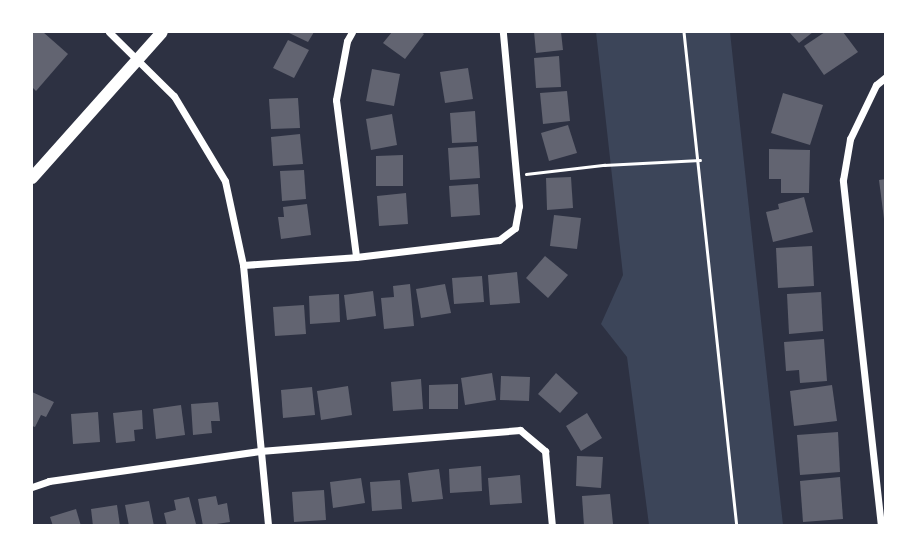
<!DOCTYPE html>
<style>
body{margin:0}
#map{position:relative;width:917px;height:557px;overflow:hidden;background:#2d3142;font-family:"Roboto Condensed",sans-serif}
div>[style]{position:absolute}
.green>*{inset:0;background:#3c4559}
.building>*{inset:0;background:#626471}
.path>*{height:2.5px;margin:-1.25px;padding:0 1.25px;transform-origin:1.25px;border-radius:1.25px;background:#fff}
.minor>*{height:7px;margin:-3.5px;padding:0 3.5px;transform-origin:3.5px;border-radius:3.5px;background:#fff}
.secondary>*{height:12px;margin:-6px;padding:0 6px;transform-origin:6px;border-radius:6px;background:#fff}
span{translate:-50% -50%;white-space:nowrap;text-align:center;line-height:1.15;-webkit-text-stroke:7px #fff;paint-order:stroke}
.frame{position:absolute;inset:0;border:33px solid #fff;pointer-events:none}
</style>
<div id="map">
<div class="green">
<div style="clip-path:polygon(596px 32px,730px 32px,783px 525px,649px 525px,627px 357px,601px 324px,623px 275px)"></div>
</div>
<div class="building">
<div style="clip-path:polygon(32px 32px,43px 32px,68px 54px,36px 91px,32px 87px)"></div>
<div style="clip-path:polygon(287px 32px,314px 32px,308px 42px)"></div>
<div style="clip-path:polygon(392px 32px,421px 32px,424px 34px,405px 59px,383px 43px)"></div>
<div style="clip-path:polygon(534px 32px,561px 32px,563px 50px,536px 53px)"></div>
<div style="clip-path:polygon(789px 32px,813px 32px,799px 43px)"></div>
<div style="clip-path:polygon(825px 32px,843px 32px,858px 52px,824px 75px,804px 46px)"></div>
<div style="clip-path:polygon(288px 40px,309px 50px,294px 78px,273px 68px)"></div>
<div style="clip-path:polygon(559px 56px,561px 87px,536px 88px,534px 58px)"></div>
<div style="clip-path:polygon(468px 68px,473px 99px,445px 103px,440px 72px)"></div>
<div style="clip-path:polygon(372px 69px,400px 74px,394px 106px,366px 101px)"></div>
<div style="clip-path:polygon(567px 91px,570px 121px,543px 124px,540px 93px)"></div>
<div style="clip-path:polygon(783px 93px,823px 105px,810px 145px,771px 133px)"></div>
<div style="clip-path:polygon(298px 98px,300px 128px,271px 129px,269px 99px)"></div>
<div style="clip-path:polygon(475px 111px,477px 142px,452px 143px,450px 113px)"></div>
<div style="clip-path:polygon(392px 114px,397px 145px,371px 150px,366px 119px)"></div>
<div style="clip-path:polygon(568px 125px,577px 153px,549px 161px,541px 133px)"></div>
<div style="clip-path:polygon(300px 134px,303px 164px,273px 166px,271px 137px)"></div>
<div style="clip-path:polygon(478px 146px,480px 178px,450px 180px,448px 148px)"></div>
<div style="clip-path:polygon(769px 149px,810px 150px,809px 193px,781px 193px,781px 179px,769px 179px)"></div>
<div style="clip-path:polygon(403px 155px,403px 186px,376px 186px,376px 156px)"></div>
<div style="clip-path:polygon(304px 170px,306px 199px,282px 201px,280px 171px)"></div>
<div style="clip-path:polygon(571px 177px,573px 208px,547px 210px,546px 178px)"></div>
<div style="clip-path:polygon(886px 179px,886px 219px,884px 219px,879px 180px)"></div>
<div style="clip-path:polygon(478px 184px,480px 215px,451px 217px,449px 186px)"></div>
<div style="clip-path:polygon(406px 193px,408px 224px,379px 226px,377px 196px)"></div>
<div style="clip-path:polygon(804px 197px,813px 232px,773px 242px,766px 212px,779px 209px,778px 204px)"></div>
<div style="clip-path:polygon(307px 204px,311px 235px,281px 239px,278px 217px,284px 217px,283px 207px)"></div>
<div style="clip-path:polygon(554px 215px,581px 218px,577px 249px,550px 246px)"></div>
<div style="clip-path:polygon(812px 246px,814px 286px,778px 288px,776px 248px)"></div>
<div style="clip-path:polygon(545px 256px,568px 275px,548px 298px,526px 278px)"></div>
<div style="clip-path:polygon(517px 272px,520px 303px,490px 305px,488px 275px)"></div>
<div style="clip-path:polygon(482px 276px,484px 302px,454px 304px,452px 278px)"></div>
<div style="clip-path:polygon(410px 284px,414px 326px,384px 329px,381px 298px,394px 297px,393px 286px)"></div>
<div style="clip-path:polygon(445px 284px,451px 313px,421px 318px,416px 289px)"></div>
<div style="clip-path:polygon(373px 291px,376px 316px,347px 320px,344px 295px)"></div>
<div style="clip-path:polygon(821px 292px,823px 331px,789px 334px,787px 294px)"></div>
<div style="clip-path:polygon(339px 294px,340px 322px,310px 324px,309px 296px)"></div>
<div style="clip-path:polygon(304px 305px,306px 334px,275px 336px,273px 307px)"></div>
<div style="clip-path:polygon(824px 339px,827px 381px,800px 383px,799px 370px,786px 371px,784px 342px)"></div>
<div style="clip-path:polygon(492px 373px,496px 400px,465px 405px,461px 378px)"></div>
<div style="clip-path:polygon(556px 373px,578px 393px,560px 413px,538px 394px)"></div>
<div style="clip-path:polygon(501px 376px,530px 377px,529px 401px,500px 400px)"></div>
<div style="clip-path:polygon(421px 379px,423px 409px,393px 411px,391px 382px)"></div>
<div style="clip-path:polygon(458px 384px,458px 409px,429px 409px,429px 385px)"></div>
<div style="clip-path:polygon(832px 385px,837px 421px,794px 426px,790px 391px)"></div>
<div style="clip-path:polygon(348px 386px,352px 415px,321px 420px,317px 391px)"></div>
<div style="clip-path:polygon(312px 387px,315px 415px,283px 418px,281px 390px)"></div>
<div style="clip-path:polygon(32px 392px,54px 402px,46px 417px,41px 415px,35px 427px,32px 426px)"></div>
<div style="clip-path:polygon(218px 402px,220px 421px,211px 421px,212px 433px,193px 435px,191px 404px)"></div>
<div style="clip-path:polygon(181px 405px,185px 435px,156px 439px,153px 409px)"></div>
<div style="clip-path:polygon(142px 410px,143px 429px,134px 430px,135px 441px,116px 443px,113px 413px)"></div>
<div style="clip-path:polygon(98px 412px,100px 442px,73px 444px,71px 414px)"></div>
<div style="clip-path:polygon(587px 413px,602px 438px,581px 451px,566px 426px)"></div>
<div style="clip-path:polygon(838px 432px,840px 472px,800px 475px,797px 435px)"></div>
<div style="clip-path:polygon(577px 456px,603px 457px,601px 488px,576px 486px)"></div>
<div style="clip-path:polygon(481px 466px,482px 491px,450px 493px,449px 469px)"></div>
<div style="clip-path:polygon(439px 469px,443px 499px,412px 502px,408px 473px)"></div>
<div style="clip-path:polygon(520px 475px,522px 503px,490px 505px,488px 478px)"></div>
<div style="clip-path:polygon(840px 477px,843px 519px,803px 522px,800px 481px)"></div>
<div style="clip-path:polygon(361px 478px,365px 503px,333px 508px,330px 482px)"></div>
<div style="clip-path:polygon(400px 480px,402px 509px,372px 511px,370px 482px)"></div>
<div style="clip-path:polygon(324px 490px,326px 520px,294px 522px,292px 492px)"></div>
<div style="clip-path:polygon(610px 494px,613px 524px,584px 526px,582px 496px)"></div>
<div style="clip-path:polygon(216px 496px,218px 505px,227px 503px,230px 522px,203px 526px,198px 499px)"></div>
<div style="clip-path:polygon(189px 497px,196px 524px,167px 526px,164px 513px,176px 510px,174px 500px)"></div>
<div style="clip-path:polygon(149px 501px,154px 526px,129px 526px,125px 505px)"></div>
<div style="clip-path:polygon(117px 505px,120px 526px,93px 526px,91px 509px)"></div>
<div style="clip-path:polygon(76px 509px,81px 526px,53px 526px,50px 517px)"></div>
</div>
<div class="path">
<div style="left:684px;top:32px;width:497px;rotate:83.9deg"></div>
<div style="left:526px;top:174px;width:79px;rotate:-6.6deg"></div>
<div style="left:604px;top:165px;width:96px;rotate:-3deg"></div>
</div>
<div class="minor">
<div style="left:109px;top:32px;width:91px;rotate:44.6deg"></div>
<div style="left:174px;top:96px;width:99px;rotate:59deg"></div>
<div style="left:225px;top:181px;width:86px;rotate:77.9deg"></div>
<div style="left:243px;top:265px;width:262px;rotate:84.5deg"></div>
<div style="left:352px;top:32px;width:10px;rotate:119deg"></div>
<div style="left:347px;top:41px;width:60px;rotate:100.6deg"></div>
<div style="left:336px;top:100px;width:158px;rotate:82.7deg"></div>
<div style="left:356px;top:257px;width:144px;rotate:-6.8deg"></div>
<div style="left:499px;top:240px;width:20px;rotate:-37deg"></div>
<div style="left:515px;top:228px;width:22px;rotate:-80deg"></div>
<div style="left:519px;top:206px;width:175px;rotate:-95.3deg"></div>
<div style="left:243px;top:265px;width:113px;rotate:-4deg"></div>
<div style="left:32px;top:487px;width:18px;rotate:-19deg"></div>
<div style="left:49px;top:481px;width:213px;rotate:-8.1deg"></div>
<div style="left:260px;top:451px;width:261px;rotate:-4.6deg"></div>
<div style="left:520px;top:430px;width:33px;rotate:40deg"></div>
<div style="left:545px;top:451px;width:75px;rotate:84.7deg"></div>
<div style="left:881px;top:526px;width:348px;rotate:-96.3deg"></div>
<div style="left:843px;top:180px;width:42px;rotate:-80.3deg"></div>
<div style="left:850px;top:139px;width:60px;rotate:-64.3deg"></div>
<div style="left:876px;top:85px;width:13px;rotate:-39deg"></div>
</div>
<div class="secondary">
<div style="left:32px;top:178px;width:195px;rotate:-48.3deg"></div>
</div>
<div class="frame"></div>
</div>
